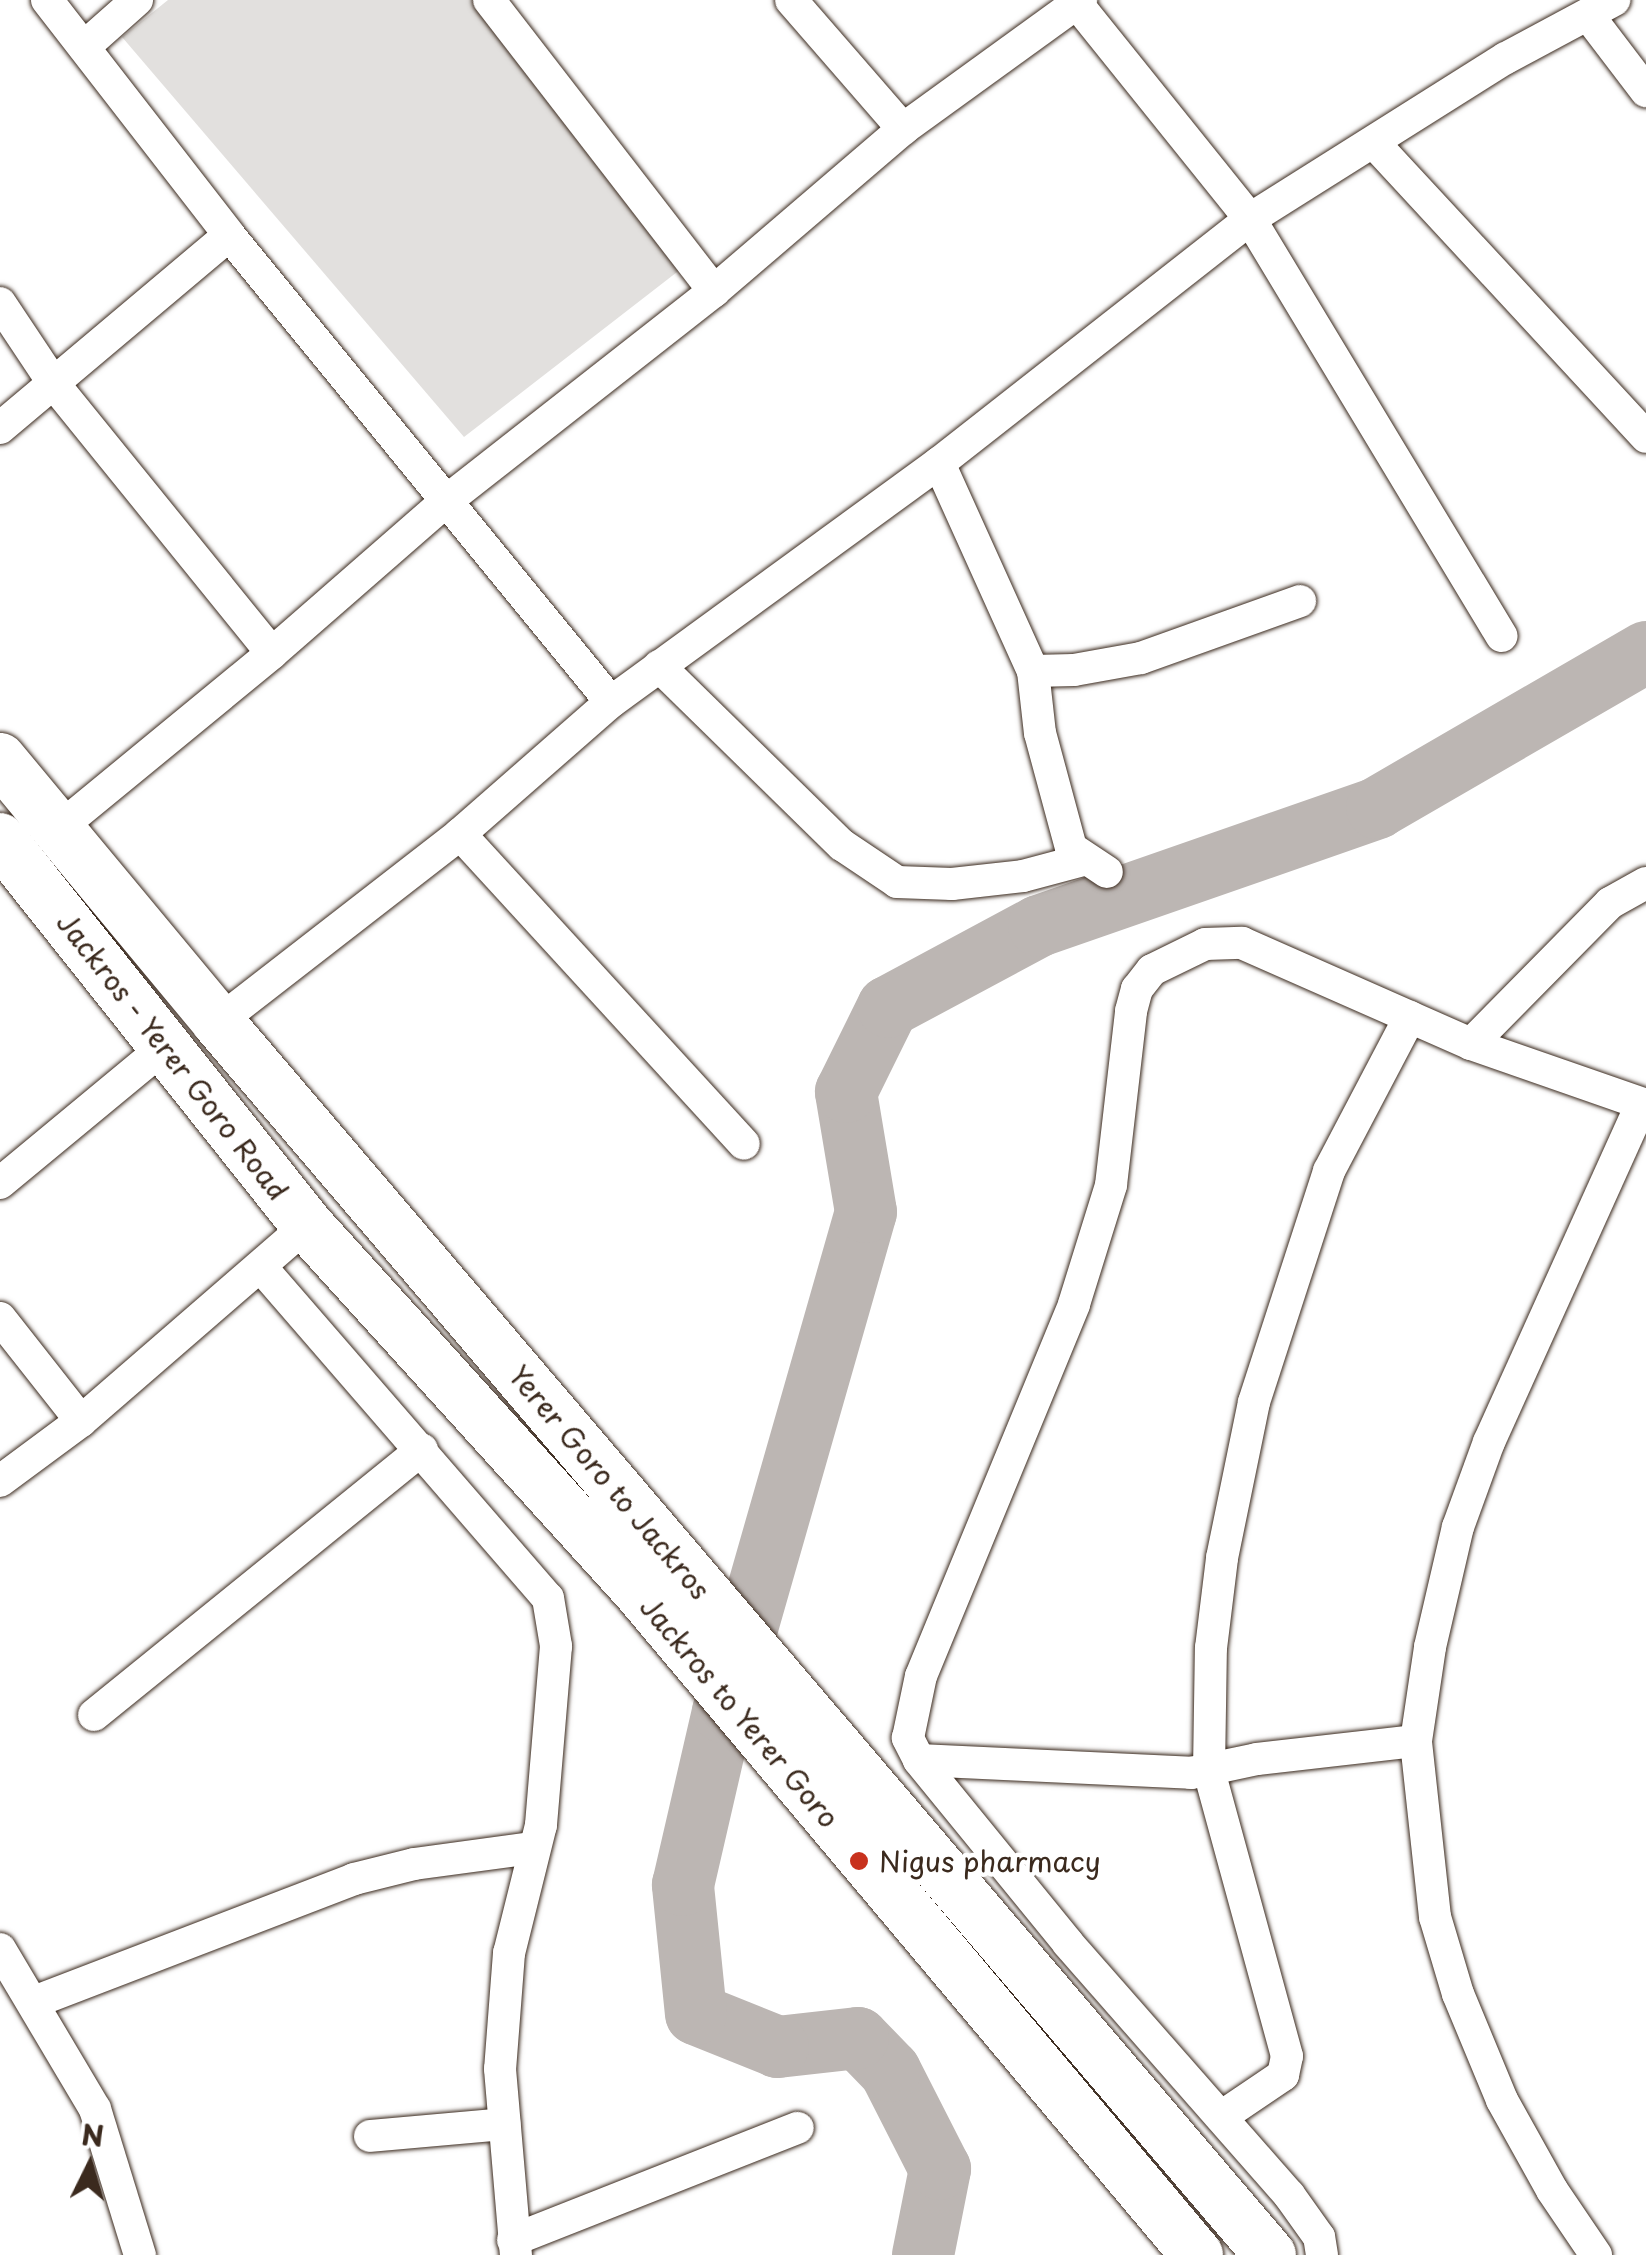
<!DOCTYPE html>
<style>
body{margin:0}
#map{position:relative;width:1646px;height:2255px;overflow:hidden;background:#fff;font-family:"Playpen Sans",sans-serif}
div>[style]{position:absolute}
.green>*{inset:0;background:#e2e0de}
.river>*{height:62px;margin:-31px;padding:0 31px;transform-origin:31px;border-radius:31px;background:#bcb6b3}
.roads{filter:drop-shadow(0 0 2px #3b2a1e) drop-shadow(0 0 2px #3b2a1e)}
.minor>*{height:32px;margin:-16px;padding:0 16px;transform-origin:16px;border-radius:16px;background:#fff}
.primary>*{height:52px;margin:-26px;padding:0 26px;transform-origin:26px;border-radius:26px;background:#fff}
.dots>*{width:28px;height:28px;translate:-50% -50%;box-sizing:border-box;border:5px solid #fff;border-radius:50%}
span{translate:-50% -50%;white-space:nowrap;text-align:center;line-height:1.15;-webkit-text-stroke:9px #fff;paint-order:stroke}
.street-label{font-size:28px;color:#3b2a1e}
.poi-label{font-size:28px;color:#3b2a1e}
.left{translate:0 -50%;text-align:left}
.north{position:absolute;left:40px;top:2115px;width:100px;height:100px;-webkit-text-stroke:8px #fff;paint-order:stroke;rotate:5deg;font-size:28px;font-weight:700;line-height:40px;text-align:center;color:#3b2a1e}
.north::after{content:'';display:block;margin:auto;width:35px;height:45px;background:#3b2a1e;clip-path:polygon(50% 0,100% 100%,50% 72%,0 100%)}
</style>
<div id="map">
<div class="green">
<div style="clip-path:polygon(168px 0,476px 0,681px 269px,464px 437px,122px 37px)"></div>
</div>
<div class="river">
<div style="left:923px;top:2255px;width:88px;rotate:-78.8deg"></div>
<div style="left:940px;top:2169px;width:110px;rotate:-117deg"></div>
<div style="left:890px;top:2071px;width:46px;rotate:-134.1deg"></div>
<div style="left:858px;top:2038px;width:81px;rotate:173.6deg"></div>
<div style="left:778px;top:2047px;width:88px;rotate:-158.1deg"></div>
<div style="left:696px;top:2014px;width:130px;rotate:-95.8deg"></div>
<div style="left:683px;top:1885px;width:178px;rotate:-77deg"></div>
<div style="left:723px;top:1712px;width:520px;rotate:-74.04deg"></div>
<div style="left:866px;top:1212px;width:122px;rotate:-99.5deg"></div>
<div style="left:846px;top:1092px;width:95px;rotate:-63.7deg"></div>
<div style="left:888px;top:1007px;width:171px;rotate:-28.2deg"></div>
<div style="left:1039px;top:926px;width:358px;rotate:-19.2deg"></div>
<div style="left:1377px;top:808px;width:311px;rotate:-30.1deg"></div>
</div>
<div class="roads">
<div class="minor">
<div style="left:47px;top:0;width:297px;rotate:52.2deg"></div>
<div style="left:229px;top:235px;width:603px;rotate:50.72deg"></div>
<div style="left:489px;top:0;width:368px;rotate:52.3deg"></div>
<div style="left:791px;top:0;width:171px;rotate:49deg"></div>
<div style="left:1074px;top:0;width:281px;rotate:51.2deg"></div>
<div style="left:1250px;top:219px;width:487px;rotate:58.9deg"></div>
<div style="left:1588px;top:15px;width:96px;rotate:52.7deg"></div>
<div style="left:84px;top:47px;width:71px;rotate:-41.6deg"></div>
<div style="left:1375px;top:144px;width:399px;rotate:47.2deg"></div>
<div style="left:0;top:303px;width:97px;rotate:56.3deg"></div>
<div style="left:54px;top:384px;width:346px;rotate:51deg"></div>
<div style="left:0;top:428px;width:299px;rotate:-40.1deg"></div>
<div style="left:939px;top:463px;width:228px;rotate:65.7deg"></div>
<div style="left:1033px;top:671px;width:62px;rotate:83.6deg"></div>
<div style="left:1040px;top:733px;width:119px;rotate:74.9deg"></div>
<div style="left:1071px;top:848px;width:43px;rotate:33.7deg"></div>
<div style="left:659px;top:666px;width:256px;rotate:44.4deg"></div>
<div style="left:842px;top:845px;width:66px;rotate:33.9deg"></div>
<div style="left:897px;top:882px;width:55px;rotate:2.1deg"></div>
<div style="left:952px;top:884px;width:71px;rotate:-6.4deg"></div>
<div style="left:1023px;top:876px;width:62px;rotate:-14.9deg"></div>
<div style="left:1033px;top:671px;width:41px;rotate:-1.4deg"></div>
<div style="left:1074px;top:670px;width:68px;rotate:-10.2deg"></div>
<div style="left:1141px;top:658px;width:169px;rotate:-19.7deg"></div>
<div style="left:58px;top:829px;width:277px;rotate:-39.4deg"></div>
<div style="left:272px;top:653px;width:230px;rotate:-41.1deg"></div>
<div style="left:445px;top:502px;width:342px;rotate:-38.1deg"></div>
<div style="left:714px;top:291px;width:249px;rotate:-40.6deg"></div>
<div style="left:903px;top:129px;width:220px;rotate:-35.9deg"></div>
<div style="left:460px;top:834px;width:420px;rotate:47.5deg"></div>
<div style="left:218px;top:1022px;width:306px;rotate:-37.8deg"></div>
<div style="left:460px;top:834px;width:201px;rotate:-41.2deg"></div>
<div style="left:611px;top:702px;width:406px;rotate:-36.1deg"></div>
<div style="left:939px;top:463px;width:395px;rotate:-38.1deg"></div>
<div style="left:1250px;top:219px;width:302px;rotate:-32.2deg"></div>
<div style="left:1506px;top:58px;width:123px;rotate:-28.2deg"></div>
<div style="left:1471px;top:1044px;width:198px;rotate:-45.4deg"></div>
<div style="left:1610px;top:903px;width:41px;rotate:-29.1deg"></div>
<div style="left:0;top:1183px;width:217px;rotate:-39.6deg"></div>
<div style="left:261px;top:1267px;width:438px;rotate:49.1deg"></div>
<div style="left:548px;top:1598px;width:49px;rotate:80.5deg"></div>
<div style="left:556px;top:1646px;width:180px;rotate:94.8deg"></div>
<div style="left:541px;top:1825px;width:132px;rotate:104deg"></div>
<div style="left:509px;top:1953px;width:116px;rotate:94.4deg"></div>
<div style="left:500px;top:2069px;width:187px;rotate:85.1deg"></div>
<div style="left:0;top:1318px;width:131px;rotate:51.8deg"></div>
<div style="left:0;top:1481px;width:101px;rotate:-36.5deg"></div>
<div style="left:81px;top:1421px;width:299px;rotate:-40.9deg"></div>
<div style="left:94px;top:1715px;width:422px;rotate:-39deg"></div>
<div style="left:919px;top:1760px;width:272px;rotate:2.7deg"></div>
<div style="left:1191px;top:1773px;width:67px;rotate:-12deg"></div>
<div style="left:1257px;top:1759px;width:160px;rotate:-6.5deg"></div>
<div style="left:0;top:1949px;width:186px;rotate:59.3deg"></div>
<div style="left:95px;top:2109px;width:153px;rotate:72.9deg"></div>
<div style="left:34px;top:2002px;width:343px;rotate:-21deg"></div>
<div style="left:354px;top:1879px;width:62px;rotate:-14deg"></div>
<div style="left:414px;top:1864px;width:120px;rotate:-7.7deg"></div>
<div style="left:1221px;top:2117px;width:75px;rotate:-34.1deg"></div>
<div style="left:1283px;top:2075px;width:19px;rotate:-78deg"></div>
<div style="left:1287px;top:2056px;width:296px;rotate:-105.3deg"></div>
<div style="left:1209px;top:1770px;width:122px;rotate:-89.1deg"></div>
<div style="left:1211px;top:1648px;width:91px;rotate:-83deg"></div>
<div style="left:1222px;top:1558px;width:159px;rotate:-78.4deg"></div>
<div style="left:1254px;top:1402px;width:243px;rotate:-72deg"></div>
<div style="left:1329px;top:1171px;width:174px;rotate:-62.3deg"></div>
<div style="left:370px;top:2136px;width:135px;rotate:-5.1deg"></div>
<div style="left:513px;top:2240px;width:306px;rotate:-21.5deg"></div>
<div style="left:1322px;top:2255px;width:18px;rotate:-99deg"></div>
<div style="left:1319px;top:2237px;width:52px;rotate:-125.5deg"></div>
<div style="left:1289px;top:2195px;width:335px;rotate:-131.3deg"></div>
<div style="left:1068px;top:1943px;width:236px;rotate:-129.2deg"></div>
<div style="left:919px;top:1760px;width:25px;rotate:-117deg"></div>
<div style="left:908px;top:1738px;width:63px;rotate:-78.2deg"></div>
<div style="left:921px;top:1676px;width:402px;rotate:-67.6deg"></div>
<div style="left:1074px;top:1304px;width:125px;rotate:-72.7deg"></div>
<div style="left:1111px;top:1185px;width:175px;rotate:-83.4deg"></div>
<div style="left:1131px;top:1011px;width:23px;rotate:-75deg"></div>
<div style="left:1137px;top:989px;width:24px;rotate:-52deg"></div>
<div style="left:1152px;top:970px;width:59px;rotate:-26.1deg"></div>
<div style="left:1205px;top:944px;width:37px;rotate:-2deg"></div>
<div style="left:1242px;top:943px;width:250px;rotate:23.8deg"></div>
<div style="left:1471px;top:1044px;width:185px;rotate:19.2deg"></div>
<div style="left:1596px;top:2255px;width:78px;rotate:-124.1deg"></div>
<div style="left:1552px;top:2190px;width:103px;rotate:-119.1deg"></div>
<div style="left:1502px;top:2100px;width:115px;rotate:-112.5deg"></div>
<div style="left:1458px;top:1994px;width:80px;rotate:-106.6deg"></div>
<div style="left:1435px;top:1917px;width:177px;rotate:-96.2deg"></div>
<div style="left:1416px;top:1741px;width:95px;rotate:-81.5deg"></div>
<div style="left:1430px;top:1647px;width:123px;rotate:-76.9deg"></div>
<div style="left:1458px;top:1527px;width:90px;rotate:-70deg"></div>
<div style="left:1489px;top:1442px;width:370px;rotate:-65.7deg"></div>
</div>
<div class="primary">
<div style="left:0;top:759px;width:342px;rotate:50.3deg"></div>
<div style="left:218px;top:1022px;width:1621px;rotate:49.53deg"></div>
<div style="left:0;top:839px;width:493px;rotate:51.5deg"></div>
<div style="left:307px;top:1225px;width:493px;rotate:47.8deg"></div>
<div style="left:638px;top:1590px;width:869px;rotate:49.95deg"></div>
</div>
</div>
<div class="dots">
<div style="left:859px;top:1861px;background:#c8321e"></div>
</div>
<div class="street-label">
<span style="left:173px;top:1056px;rotate:52deg">Jackros - Yerer Goro Road</span>
<span style="left:610px;top:1482px;rotate:50deg">Yerer Goro to Jackros</span>
<span style="left:740px;top:1712px;rotate:50deg">Jackros to Yerer Goro</span>
</div>
<div class="poi-label">
<span class="left" style="left:879px;top:1861px">Nigus pharmacy</span>
</div>
<div class="north">N</div>
</div>
